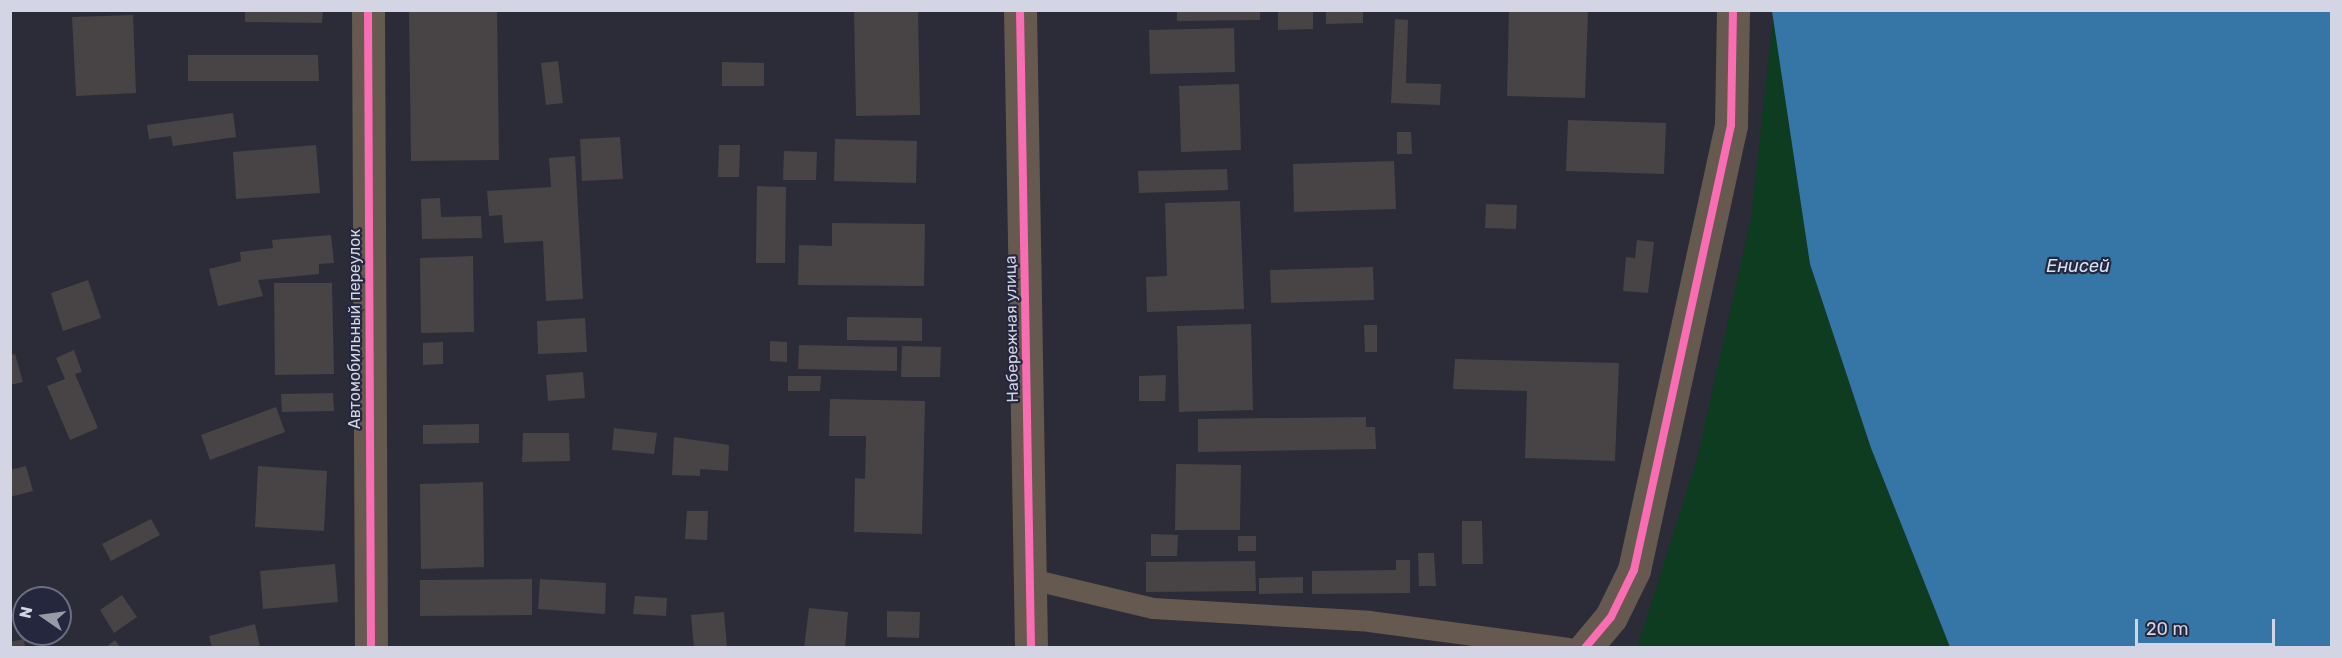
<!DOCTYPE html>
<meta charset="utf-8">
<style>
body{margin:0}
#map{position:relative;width:2342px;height:658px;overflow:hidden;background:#2b2c38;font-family:Rubik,sans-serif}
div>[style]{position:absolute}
.green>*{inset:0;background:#0e3c20}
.water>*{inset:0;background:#3676a7}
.building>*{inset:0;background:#484345}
.lane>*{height:21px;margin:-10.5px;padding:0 10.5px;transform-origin:10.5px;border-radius:10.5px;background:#655950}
.street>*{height:33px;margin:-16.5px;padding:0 16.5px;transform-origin:16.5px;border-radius:16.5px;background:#655950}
.cycleway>*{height:8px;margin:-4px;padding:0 4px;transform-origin:4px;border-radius:4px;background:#f96db3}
span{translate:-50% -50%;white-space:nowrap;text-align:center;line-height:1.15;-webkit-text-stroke:4.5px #25273e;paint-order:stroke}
.street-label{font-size:16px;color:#d3d5e4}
.water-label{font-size:18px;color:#d2e3f2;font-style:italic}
.frame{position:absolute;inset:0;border:12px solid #d3d5e4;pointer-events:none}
.north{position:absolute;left:12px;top:586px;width:60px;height:60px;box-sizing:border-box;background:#25273e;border:2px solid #6b6d80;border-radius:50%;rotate:283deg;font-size:16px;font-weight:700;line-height:24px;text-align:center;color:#d3d5e4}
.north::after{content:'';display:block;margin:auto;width:21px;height:27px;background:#989aa8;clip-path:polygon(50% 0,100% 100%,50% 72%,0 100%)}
.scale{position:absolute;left:2135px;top:619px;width:140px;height:27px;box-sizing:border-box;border:3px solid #d3d5e4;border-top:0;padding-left:8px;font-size:18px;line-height:21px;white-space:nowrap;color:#d3d5e4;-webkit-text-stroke:4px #25273e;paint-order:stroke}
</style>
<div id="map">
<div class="green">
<div style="clip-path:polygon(1773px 17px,1810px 264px,1871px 448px,1950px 647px,1637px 648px,1697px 459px,1751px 218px)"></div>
</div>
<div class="water">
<div style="clip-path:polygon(1772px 11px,2331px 11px,2331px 647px,1950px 647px,1871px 448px,1810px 264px)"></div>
</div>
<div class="building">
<div style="clip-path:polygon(245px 10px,323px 10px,322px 23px,245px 22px)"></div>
<div style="clip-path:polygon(409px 10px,497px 10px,499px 160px,411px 161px)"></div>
<div style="clip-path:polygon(854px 10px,918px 10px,920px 115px,856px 116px)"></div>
<div style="clip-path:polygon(1177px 10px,1260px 10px,1260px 20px,1177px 21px)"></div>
<div style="clip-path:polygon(1278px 10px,1313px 10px,1313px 29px,1278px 30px)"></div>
<div style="clip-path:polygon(1326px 10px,1363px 10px,1363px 23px,1326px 24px)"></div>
<div style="clip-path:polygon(1509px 10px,1588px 10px,1585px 98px,1507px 96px)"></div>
<div style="clip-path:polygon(133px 15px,136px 93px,76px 96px,72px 17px)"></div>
<div style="clip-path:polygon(1395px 19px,1408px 20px,1406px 83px,1441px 84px,1440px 105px,1391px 103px)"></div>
<div style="clip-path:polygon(1234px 28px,1235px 72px,1150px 74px,1149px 30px)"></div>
<div style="clip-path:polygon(188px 55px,318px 55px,319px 81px,188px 81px)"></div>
<div style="clip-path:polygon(558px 61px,563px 103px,546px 105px,541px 63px)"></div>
<div style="clip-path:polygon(722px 62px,764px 63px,764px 86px,722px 86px)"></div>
<div style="clip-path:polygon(1239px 84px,1241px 150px,1181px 152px,1179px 86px)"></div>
<div style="clip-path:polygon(233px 113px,236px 137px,173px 146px,171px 136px,149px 139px,147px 125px)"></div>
<div style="clip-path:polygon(1568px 120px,1666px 123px,1664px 174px,1566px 171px)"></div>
<div style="clip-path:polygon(1397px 132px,1411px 132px,1412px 154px,1397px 154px)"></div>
<div style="clip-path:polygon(620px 137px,623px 179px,582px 181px,580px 139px)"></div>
<div style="clip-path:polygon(835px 139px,917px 141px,916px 183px,834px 181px)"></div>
<div style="clip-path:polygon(316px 145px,320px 193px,236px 199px,233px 152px)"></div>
<div style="clip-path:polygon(719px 145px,740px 145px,739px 177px,718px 177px)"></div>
<div style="clip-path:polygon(784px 151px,817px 152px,816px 180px,783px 180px)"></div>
<div style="clip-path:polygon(575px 156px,583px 299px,546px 301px,543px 241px,504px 243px,502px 215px,489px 216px,487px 191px,551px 187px,549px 158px)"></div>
<div style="clip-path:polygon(1394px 161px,1396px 209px,1294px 212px,1293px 164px)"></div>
<div style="clip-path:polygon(1227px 169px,1228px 190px,1139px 193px,1138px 171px)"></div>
<div style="clip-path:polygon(757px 186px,786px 187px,785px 263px,756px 263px)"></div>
<div style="clip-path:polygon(440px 198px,441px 217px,481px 216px,482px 238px,422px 239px,421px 199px)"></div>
<div style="clip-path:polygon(1240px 201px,1244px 309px,1147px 312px,1146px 277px,1167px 276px,1165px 203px)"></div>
<div style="clip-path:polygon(1486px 204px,1517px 205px,1516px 229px,1485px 228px)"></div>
<div style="clip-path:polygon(832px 223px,925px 224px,924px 286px,798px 285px,799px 245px,832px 246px)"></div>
<div style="clip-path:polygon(331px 235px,334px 263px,319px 264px,319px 274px,258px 280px,263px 296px,218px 306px,209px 269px,241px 261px,240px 252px,273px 248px,272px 240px)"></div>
<div style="clip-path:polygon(1637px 240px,1654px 242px,1648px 293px,1623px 291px,1626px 257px,1635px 258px)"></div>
<div style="clip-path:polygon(473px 256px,474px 332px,421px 333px,420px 258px)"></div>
<div style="clip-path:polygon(1373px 267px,1374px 300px,1271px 303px,1270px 270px)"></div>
<div style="clip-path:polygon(88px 280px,101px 318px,63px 331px,51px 293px)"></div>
<div style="clip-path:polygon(274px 283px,332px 283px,334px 374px,275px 375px)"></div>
<div style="clip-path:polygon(847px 317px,922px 318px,922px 341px,847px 340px)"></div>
<div style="clip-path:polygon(585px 318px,587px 352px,538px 354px,537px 321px)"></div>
<div style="clip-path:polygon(1251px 324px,1253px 410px,1179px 412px,1177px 326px)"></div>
<div style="clip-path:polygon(1364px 325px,1377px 325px,1377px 352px,1365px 352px)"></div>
<div style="clip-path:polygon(770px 341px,787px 342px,787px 362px,770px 361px)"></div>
<div style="clip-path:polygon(443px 342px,443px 364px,423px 365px,423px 343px)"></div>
<div style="clip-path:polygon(799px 345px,897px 347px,897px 371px,798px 369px)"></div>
<div style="clip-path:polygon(902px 346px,941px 347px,940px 377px,901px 377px)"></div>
<div style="clip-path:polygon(74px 350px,82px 372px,75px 374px,98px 428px,70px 440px,47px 386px,65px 379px,56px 358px)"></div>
<div style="clip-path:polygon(15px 354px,23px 382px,10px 385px,10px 355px)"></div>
<div style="clip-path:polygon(1455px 359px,1619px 363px,1615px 461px,1525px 458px,1527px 391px,1453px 389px)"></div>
<div style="clip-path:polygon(583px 372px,585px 398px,548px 401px,546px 375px)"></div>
<div style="clip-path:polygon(1166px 375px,1165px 401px,1139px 401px,1139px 376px)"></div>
<div style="clip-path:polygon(788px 376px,821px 376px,820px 391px,788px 391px)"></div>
<div style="clip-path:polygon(333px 393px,334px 411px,282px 412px,281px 394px)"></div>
<div style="clip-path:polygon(830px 399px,925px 401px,922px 534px,854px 532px,855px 478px,865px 479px,866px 436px,829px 436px)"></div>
<div style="clip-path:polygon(276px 407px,285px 432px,210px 460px,201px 435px)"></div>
<div style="clip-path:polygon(1366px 417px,1366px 427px,1375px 427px,1376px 449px,1198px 452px,1198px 419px)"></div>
<div style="clip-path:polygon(479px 424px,479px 443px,423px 444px,423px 425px)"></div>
<div style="clip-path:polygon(614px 428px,657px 433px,654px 454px,612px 450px)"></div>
<div style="clip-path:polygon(523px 433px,569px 433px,570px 461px,522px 462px)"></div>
<div style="clip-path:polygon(674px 437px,729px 445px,728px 471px,700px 469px,700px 476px,672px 475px)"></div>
<div style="clip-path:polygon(1176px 464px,1241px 465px,1240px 530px,1175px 530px)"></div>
<div style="clip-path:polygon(26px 466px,33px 491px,10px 497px,10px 470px)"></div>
<div style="clip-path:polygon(258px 466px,327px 471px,324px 531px,255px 527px)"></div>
<div style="clip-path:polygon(483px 482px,484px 567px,421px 569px,420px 484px)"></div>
<div style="clip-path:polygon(687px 511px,708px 511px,707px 540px,685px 539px)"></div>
<div style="clip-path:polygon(151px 519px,160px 535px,111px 561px,102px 544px)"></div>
<div style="clip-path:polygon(1462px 521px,1482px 521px,1483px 564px,1462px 564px)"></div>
<div style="clip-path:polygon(1151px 534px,1178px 535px,1177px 556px,1151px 556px)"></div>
<div style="clip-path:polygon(1238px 536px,1256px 536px,1256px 551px,1238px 551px)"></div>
<div style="clip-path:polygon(1418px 553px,1434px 553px,1436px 586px,1419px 586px)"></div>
<div style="clip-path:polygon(1396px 560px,1410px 560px,1410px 593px,1312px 594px,1312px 571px,1396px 570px)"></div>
<div style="clip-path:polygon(1255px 561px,1256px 591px,1146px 592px,1146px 562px)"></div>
<div style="clip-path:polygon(335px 564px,338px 602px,263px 609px,260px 571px)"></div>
<div style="clip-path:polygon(1303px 577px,1303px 593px,1259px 594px,1259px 578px)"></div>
<div style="clip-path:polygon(532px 579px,532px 615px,420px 616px,420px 580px)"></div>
<div style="clip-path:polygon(540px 579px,606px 583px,605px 614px,538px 609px)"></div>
<div style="clip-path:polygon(122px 595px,137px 617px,114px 633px,100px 610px)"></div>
<div style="clip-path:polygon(635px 596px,667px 598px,666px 616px,633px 614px)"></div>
<div style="clip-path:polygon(809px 608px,848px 612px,845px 648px,804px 648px)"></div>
<div style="clip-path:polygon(887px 611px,920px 612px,919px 638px,887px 637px)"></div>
<div style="clip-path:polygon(724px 612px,727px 648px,694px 648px,691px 615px)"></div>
<div style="clip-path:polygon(255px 624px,260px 647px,212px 648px,209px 636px)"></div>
<div style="clip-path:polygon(24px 639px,25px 648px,10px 648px,10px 642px)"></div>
<div style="clip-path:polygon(115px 640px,121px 648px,105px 648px)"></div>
</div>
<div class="lane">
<div style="left:1031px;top:579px;width:125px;rotate:13.4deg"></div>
<div style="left:1153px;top:608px;width:216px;rotate:3.4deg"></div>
<div style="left:1369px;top:621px;width:201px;rotate:7.7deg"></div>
</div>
<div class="street">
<div style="left:368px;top:10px;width:638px;rotate:89.73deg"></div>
<div style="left:1020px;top:10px;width:638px;rotate:89.01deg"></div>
<div style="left:1585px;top:648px;width:40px;rotate:-50deg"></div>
<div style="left:1611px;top:617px;width:52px;rotate:-63.9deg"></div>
<div style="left:1634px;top:570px;width:455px;rotate:-77.7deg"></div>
<div style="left:1731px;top:125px;width:115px;rotate:-89deg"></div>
</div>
<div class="cycleway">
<div style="left:368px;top:10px;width:638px;rotate:89.73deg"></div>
<div style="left:1020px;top:10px;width:638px;rotate:89.01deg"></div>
<div style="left:1585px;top:648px;width:40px;rotate:-50deg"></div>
<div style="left:1611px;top:617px;width:52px;rotate:-63.9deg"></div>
<div style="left:1634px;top:570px;width:455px;rotate:-77.7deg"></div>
<div style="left:1731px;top:125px;width:115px;rotate:-89deg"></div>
</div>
<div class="street-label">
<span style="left:355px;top:329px;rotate:-90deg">Автомобильный переулок</span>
<span style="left:1012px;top:329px;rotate:-91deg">Набережная улица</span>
</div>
<div class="water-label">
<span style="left:2078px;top:266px">Енисей</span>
</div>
<div class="frame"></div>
<div class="north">N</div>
<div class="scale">20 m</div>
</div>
